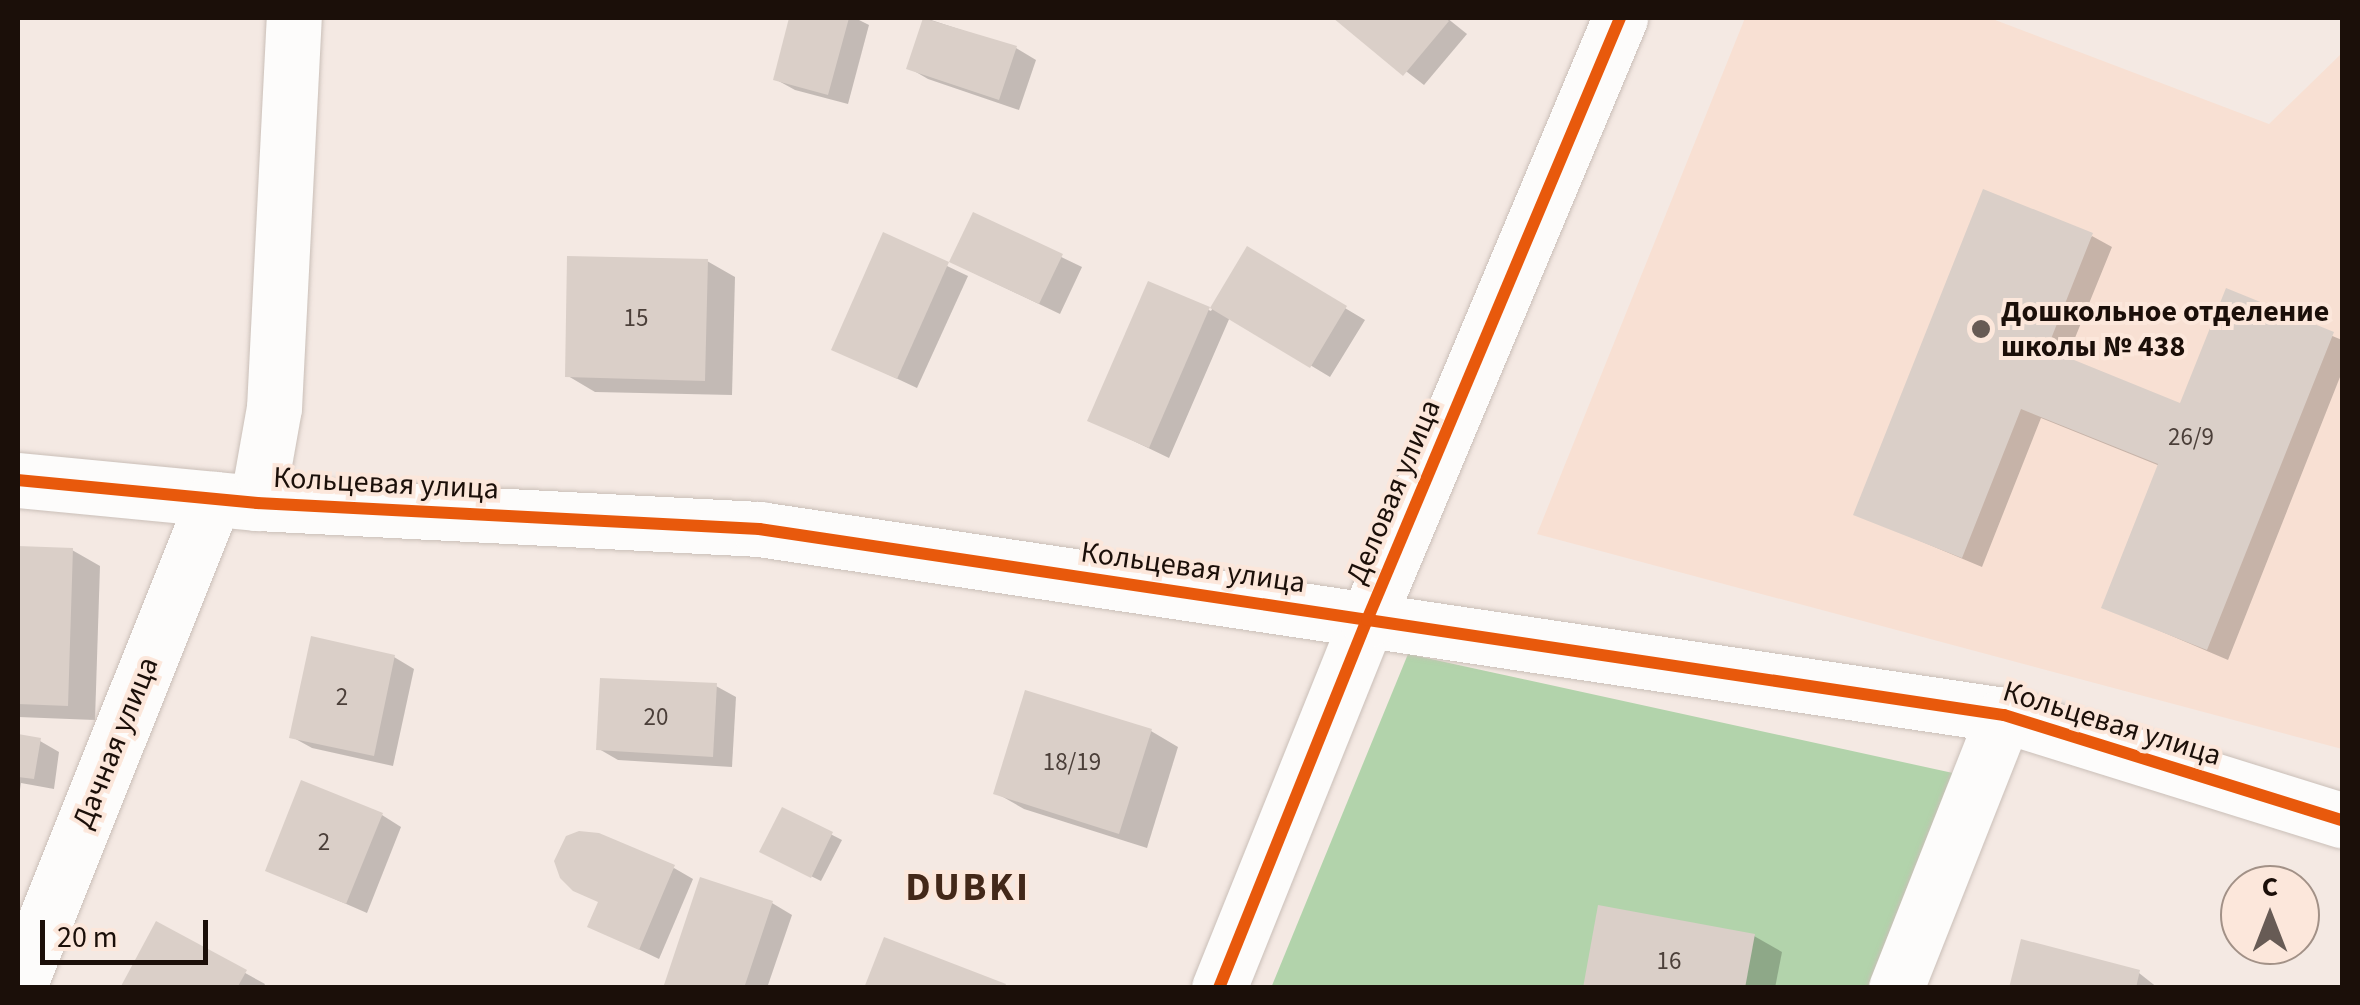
<!DOCTYPE html>
<meta charset="utf-8">
<style>
body{margin:0}
#map{position:relative;width:2360px;height:1005px;overflow:hidden;background:#f4e9e3;font-family:"Source Sans 3",sans-serif}
div>[style]{position:absolute}
.built>*{inset:0;background:#f8e0d3}
.forest>*{inset:0;background:#b2d3ab}
.shadow>*{inset:0;background:#0003}
.building>*{inset:0;background:#dacfc8}
.roads{filter:drop-shadow(0 0 2px #cabfb8) drop-shadow(0 0 2px #cabfb8)}
.minor>*{height:55px;margin:-27.5px;padding:0 27.5px;transform-origin:27.5px;border-radius:27.5px;background:#fdfcfb}
.cycleway>*{height:12px;margin:-6px;padding:0 6px;transform-origin:6px;border-radius:6px;background:#e8590c}
.dots>*{width:28px;height:28px;translate:-50% -50%;box-sizing:border-box;border:5px solid #fce7db;border-radius:50%}
span{translate:-50% -50%;white-space:nowrap;text-align:center;line-height:1.15;-webkit-text-stroke:8px #fce7db;paint-order:stroke}
.number-label{font-size:25px;color:#4b3f39}
.number-label span{-webkit-text-stroke-width:0}
.poi-label{font-size:30px;color:#1b0f09;font-weight:700}
.left{translate:0 -50%;text-align:left}
.street-label{font-size:30px;color:#1b0f09}
.district-label{font-size:40px;color:#432819;font-weight:700;letter-spacing:2.5px}
.frame{position:absolute;inset:0;border:20px solid #1b0f09;pointer-events:none}
.north{position:absolute;left:2220px;top:865px;width:100px;height:100px;box-sizing:border-box;background:#fce7db;border:2px solid #a29187;border-radius:50%;rotate:0deg;font-size:28px;font-weight:700;line-height:40px;text-align:center;color:#1b0f09}
.north::after{content:'';display:block;margin:auto;width:35px;height:45px;background:#675b55;clip-path:polygon(50% 0,100% 100%,50% 72%,0 100%)}
.scale{position:absolute;left:40px;top:920px;width:168px;height:45px;box-sizing:border-box;border:5px solid #1b0f09;border-top:0;padding-left:12px;font-size:30px;line-height:35px;white-space:nowrap;color:#1b0f09;-webkit-text-stroke:8px #fce7db;paint-order:stroke}
</style>
<div id="map">
<div class="built">
<div style="clip-path:polygon(1745px 18px,1990px 18px,2269px 124px,2342px 53px,2342px 749px,1537px 534px)"></div>
</div>
<div class="forest">
<div style="clip-path:polygon(1408px 654px,1962px 775px,1872px 987px,1271px 988px)"></div>
</div>
<div class="shadow">
<div style="clip-path:polygon(792px 18px,855px 18px,869px 25px,848px 104px,795px 90px,775px 79px)"></div>
<div style="clip-path:polygon(925px 18px,1016px 48px,1036px 60px,1019px 110px,928px 79px,909px 68px)"></div>
<div style="clip-path:polygon(1337px 18px,1447px 18px,1467px 34px,1424px 85px)"></div>
<div style="clip-path:polygon(974px 215px,1082px 267px,1060px 314px,972px 272px)"></div>
<div style="clip-path:polygon(884px 236px,968px 276px,917px 388px,834px 349px)"></div>
<div style="clip-path:polygon(2092px 236px,2112px 247px,2066px 360px,2182px 406px,2227px 292px,2342px 340px,2342px 372px,2228px 660px,2104px 607px,2160px 466px,2041px 418px,1982px 567px,1856px 514px)"></div>
<div style="clip-path:polygon(1248px 250px,1365px 320px,1330px 377px,1230px 317px,1169px 458px,1090px 420px,1149px 284px,1211px 311px)"></div>
<div style="clip-path:polygon(707px 261px,735px 277px,732px 395px,595px 392px,568px 376px)"></div>
<div style="clip-path:polygon(18px 549px,72px 550px,100px 566px,95px 720px,18px 717px)"></div>
<div style="clip-path:polygon(394px 657px,414px 669px,393px 766px,312px 748px,292px 737px)"></div>
<div style="clip-path:polygon(716px 686px,736px 697px,732px 767px,618px 760px,599px 749px)"></div>
<div style="clip-path:polygon(1151px 731px,1178px 747px,1147px 848px,1024px 809px,996px 793px)"></div>
<div style="clip-path:polygon(18px 737px,40px 741px,59px 752px,54px 789px,21px 783px,18px 802px)"></div>
<div style="clip-path:polygon(784px 810px,842px 840px,821px 881px,772px 857px)"></div>
<div style="clip-path:polygon(382px 815px,401px 827px,367px 913px,268px 870px)"></div>
<div style="clip-path:polygon(674px 868px,693px 879px,659px 959px,590px 926px,600px 903px)"></div>
<div style="clip-path:polygon(772px 903px,792px 915px,767px 988px,669px 988px)"></div>
<div style="clip-path:polygon(157px 924px,265px 984px,263px 988px,125px 988px)"></div>
<div style="clip-path:polygon(1754px 936px,1782px 952px,1775px 988px,1586px 988px)"></div>
<div style="clip-path:polygon(2139px 973px,2158px 988px,2011px 988px)"></div>
</div>
<div class="building">
<div style="clip-path:polygon(789px 18px,849px 18px,828px 95px,773px 80px)"></div>
<div style="clip-path:polygon(923px 18px,1017px 46px,999px 100px,906px 69px)"></div>
<div style="clip-path:polygon(1333px 18px,1445px 18px,1449px 21px,1403px 76px)"></div>
<div style="clip-path:polygon(1983px 189px,2093px 233px,2047px 349px,2180px 403px,2226px 288px,2334px 332px,2207px 650px,2101px 608px,2158px 464px,2021px 409px,1962px 558px,1853px 515px)"></div>
<div style="clip-path:polygon(973px 212px,1063px 254px,1039px 304px,949px 262px)"></div>
<div style="clip-path:polygon(883px 232px,949px 262px,897px 379px,831px 350px)"></div>
<div style="clip-path:polygon(1247px 246px,1347px 306px,1310px 368px,1210px 308px)"></div>
<div style="clip-path:polygon(567px 256px,708px 259px,705px 381px,565px 377px)"></div>
<div style="clip-path:polygon(1148px 281px,1210px 307px,1149px 448px,1087px 421px)"></div>
<div style="clip-path:polygon(18px 546px,73px 548px,68px 706px,18px 704px)"></div>
<div style="clip-path:polygon(311px 636px,395px 655px,374px 756px,289px 738px)"></div>
<div style="clip-path:polygon(600px 678px,717px 683px,713px 757px,596px 750px)"></div>
<div style="clip-path:polygon(1025px 690px,1152px 729px,1119px 834px,993px 794px)"></div>
<div style="clip-path:polygon(18px 734px,41px 738px,34px 779px,18px 777px)"></div>
<div style="clip-path:polygon(301px 780px,383px 813px,346px 904px,265px 871px)"></div>
<div style="clip-path:polygon(782px 807px,833px 832px,811px 878px,759px 852px)"></div>
<div style="clip-path:polygon(579px 831px,599px 833px,675px 865px,639px 950px,587px 927px,598px 902px,573px 891px,560px 878px,554px 861px,566px 836px)"></div>
<div style="clip-path:polygon(700px 877px,773px 901px,744px 988px,663px 988px)"></div>
<div style="clip-path:polygon(1598px 905px,1755px 934px,1745px 988px,1583px 988px)"></div>
<div style="clip-path:polygon(156px 921px,247px 970px,237px 988px,120px 988px)"></div>
<div style="clip-path:polygon(884px 937px,1006px 984px,1004px 988px,864px 988px)"></div>
<div style="clip-path:polygon(2021px 939px,2140px 970px,2136px 988px,2009px 988px)"></div>
</div>
<div class="roads">
<div class="minor">
<div style="left:18px;top:480px;width:240px;rotate:5.5deg"></div>
<div style="left:257px;top:503px;width:503px;rotate:2.96deg"></div>
<div style="left:759px;top:529px;width:1259px;rotate:8.5deg"></div>
<div style="left:2004px;top:715px;width:354px;rotate:17.3deg"></div>
<div style="left:257px;top:503px;width:97px;rotate:-79.9deg"></div>
<div style="left:274px;top:408px;width:391px;rotate:-87.1deg"></div>
<div style="left:18px;top:988px;width:527px;rotate:-68.16deg"></div>
<div style="left:1219px;top:988px;width:397px;rotate:-68.1deg"></div>
<div style="left:1367px;top:620px;width:653px;rotate:-67.2deg"></div>
<div style="left:1896px;top:988px;width:294px;rotate:-68.4deg"></div>
</div>
</div>
<div class="cycleway">
<div style="left:18px;top:480px;width:240px;rotate:5.5deg"></div>
<div style="left:257px;top:503px;width:503px;rotate:2.96deg"></div>
<div style="left:759px;top:529px;width:1259px;rotate:8.5deg"></div>
<div style="left:2004px;top:715px;width:354px;rotate:17.3deg"></div>
<div style="left:1219px;top:988px;width:397px;rotate:-68.1deg"></div>
<div style="left:1367px;top:620px;width:653px;rotate:-67.2deg"></div>
</div>
<div class="dots">
<div style="left:1981px;top:329px;background:#675b55"></div>
</div>
<div class="number-label">
<span style="left:636px;top:318px">15</span>
<span style="left:2191px;top:437px">26/9</span>
<span style="left:342px;top:697px">2</span>
<span style="left:656px;top:717px">20</span>
<span style="left:1072px;top:762px">18/19</span>
<span style="left:324px;top:842px">2</span>
<span style="left:1669px;top:961px">16</span>
</div>
<div class="poi-label">
<span class="left" style="left:2001px;top:329px">Дошкольное отделение<br>школы № 438</span>
</div>
<div class="street-label">
<span style="left:386px;top:484px;rotate:3deg">Кольцевая улица</span>
<span style="left:1394px;top:492px;rotate:-67deg">Деловая улица</span>
<span style="left:1193px;top:568px;rotate:8deg">Кольцевая улица</span>
<span style="left:2112px;top:724px;rotate:17deg">Кольцевая улица</span>
<span style="left:116px;top:743px;rotate:-68deg">Дачная улица</span>
</div>
<div class="district-label">
<span style="left:968px;top:888px">DUBKI</span>
</div>
<div class="frame"></div>
<div class="north">С</div>
<div class="scale">20 m</div>
</div>
